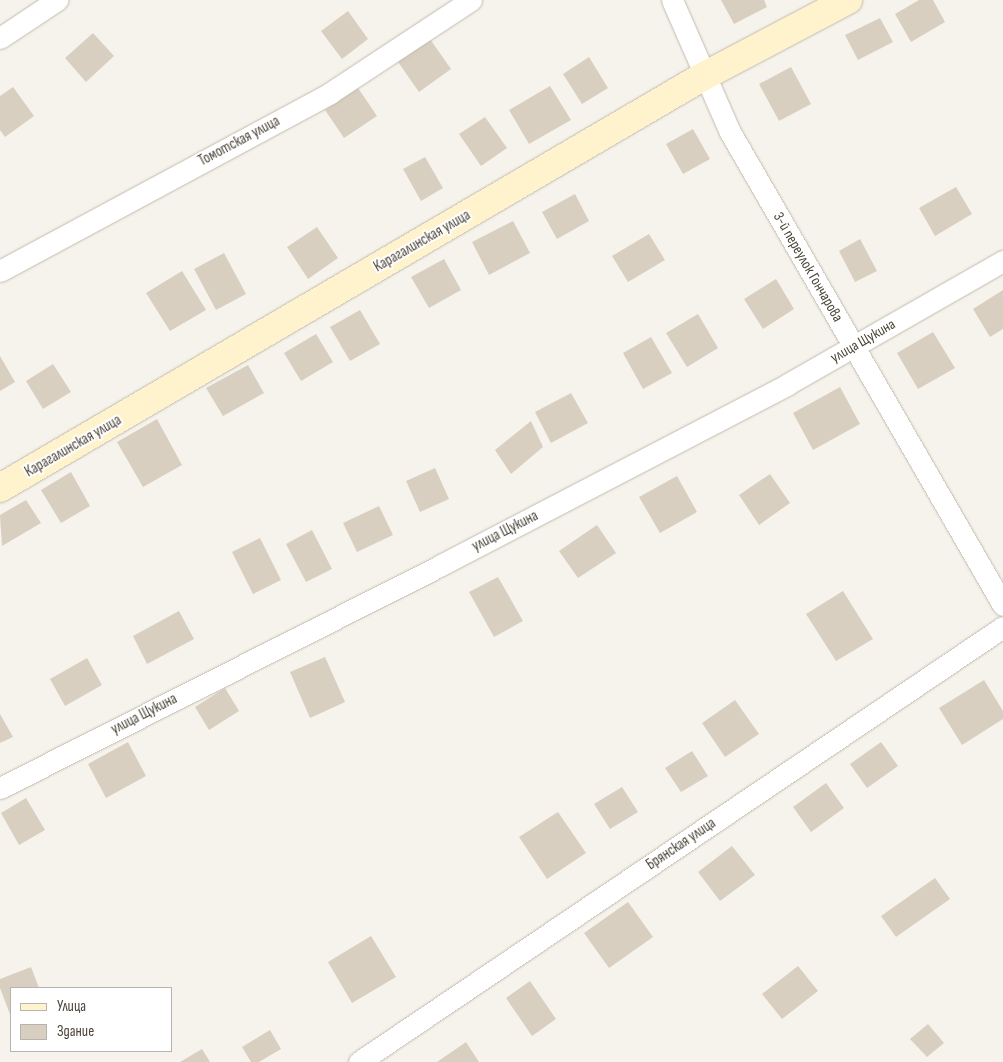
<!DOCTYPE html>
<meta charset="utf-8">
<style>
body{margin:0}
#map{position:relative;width:1003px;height:1062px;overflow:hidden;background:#f6f3ec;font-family:"Sofia Sans Condensed",sans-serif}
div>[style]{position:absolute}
.building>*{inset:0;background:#d8cfc1}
.roads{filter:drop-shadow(0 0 1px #c2bbae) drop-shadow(0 0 1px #c2bbae)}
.street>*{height:21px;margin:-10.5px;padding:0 10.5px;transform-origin:10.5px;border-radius:10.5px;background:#fff}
.secondary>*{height:28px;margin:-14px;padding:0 14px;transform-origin:14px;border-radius:14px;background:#fff3cd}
span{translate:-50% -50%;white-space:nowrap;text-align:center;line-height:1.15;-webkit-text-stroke:4px #fff;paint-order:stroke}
.street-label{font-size:15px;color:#4b4439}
.legend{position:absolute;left:10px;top:987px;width:162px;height:65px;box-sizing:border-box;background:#fff;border:1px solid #b7b4b0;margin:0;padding:6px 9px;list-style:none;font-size:15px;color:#4b4439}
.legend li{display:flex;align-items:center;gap:10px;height:25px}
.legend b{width:25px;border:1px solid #b7b4b0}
</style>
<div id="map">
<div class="building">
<div style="clip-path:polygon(721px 0,764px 0,767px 7px,734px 24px)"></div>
<div style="clip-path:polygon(919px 0,933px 0,945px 22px,911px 42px,895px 14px)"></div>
<div style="clip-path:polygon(348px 11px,368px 39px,342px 59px,321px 31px)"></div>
<div style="clip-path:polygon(880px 18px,893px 42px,858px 60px,845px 35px)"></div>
<div style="clip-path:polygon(93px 33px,114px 56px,86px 82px,65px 58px)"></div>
<div style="clip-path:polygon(430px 39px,451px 69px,419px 92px,398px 62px)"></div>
<div style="clip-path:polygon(589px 57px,608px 88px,582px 104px,563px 74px)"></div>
<div style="clip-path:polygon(791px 67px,811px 104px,779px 121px,759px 84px)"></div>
<div style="clip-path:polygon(550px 86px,571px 120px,529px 144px,509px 110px)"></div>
<div style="clip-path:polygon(13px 87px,34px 116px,5px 137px,0 130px,0 96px)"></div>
<div style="clip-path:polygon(358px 88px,377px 116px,344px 138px,325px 110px)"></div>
<div style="clip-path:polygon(485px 117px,507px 148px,481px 166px,459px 134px)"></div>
<div style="clip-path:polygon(693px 129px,710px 159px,683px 174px,666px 144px)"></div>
<div style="clip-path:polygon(425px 157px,443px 188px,421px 201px,403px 169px)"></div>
<div style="clip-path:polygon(956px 187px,972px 214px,935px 236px,919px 208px)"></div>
<div style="clip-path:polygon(575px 194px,589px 221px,557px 239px,542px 212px)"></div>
<div style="clip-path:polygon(513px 221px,530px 253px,489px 275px,472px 242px)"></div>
<div style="clip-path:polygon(317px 227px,338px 258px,308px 279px,287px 247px)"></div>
<div style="clip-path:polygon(649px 234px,665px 260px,628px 282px,612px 256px)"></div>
<div style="clip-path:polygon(860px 239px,877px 271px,855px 282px,839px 251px)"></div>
<div style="clip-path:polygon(224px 253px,246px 294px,216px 310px,194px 269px)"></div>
<div style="clip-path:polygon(444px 259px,461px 290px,429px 308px,411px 277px)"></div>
<div style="clip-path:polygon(182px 271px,206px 310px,170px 331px,146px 293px)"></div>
<div style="clip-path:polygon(776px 279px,794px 309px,763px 329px,744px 299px)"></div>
<div style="clip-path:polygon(1003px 290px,1003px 329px,990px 337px,973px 309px)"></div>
<div style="clip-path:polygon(360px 310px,380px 344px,350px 361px,330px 327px)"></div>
<div style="clip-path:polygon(698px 314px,718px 348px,687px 367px,666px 333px)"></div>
<div style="clip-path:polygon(933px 332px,955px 368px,918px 389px,897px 353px)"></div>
<div style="clip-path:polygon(316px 334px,333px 362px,301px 381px,284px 353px)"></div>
<div style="clip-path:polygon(651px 337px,672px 373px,643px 389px,623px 353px)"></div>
<div style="clip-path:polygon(0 356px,15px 382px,0 391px)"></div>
<div style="clip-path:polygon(53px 364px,71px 392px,43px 409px,26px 381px)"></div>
<div style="clip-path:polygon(248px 365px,264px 393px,223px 416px,206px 388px)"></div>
<div style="clip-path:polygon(840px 387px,860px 424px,813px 450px,793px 413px)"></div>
<div style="clip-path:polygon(571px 393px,588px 423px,551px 443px,535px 412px)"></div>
<div style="clip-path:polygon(157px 419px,182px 465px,143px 487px,117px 442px)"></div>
<div style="clip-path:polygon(531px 421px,543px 447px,511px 474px,495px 450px)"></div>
<div style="clip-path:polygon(435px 468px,449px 499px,420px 512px,406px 481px)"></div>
<div style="clip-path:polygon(71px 472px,90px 506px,61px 523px,41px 490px)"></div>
<div style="clip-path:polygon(770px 474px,790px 503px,759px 525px,739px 495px)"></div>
<div style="clip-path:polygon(677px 476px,697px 512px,660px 533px,639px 497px)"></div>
<div style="clip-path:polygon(26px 500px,41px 523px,2px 546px,0 515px)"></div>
<div style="clip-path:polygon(379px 506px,393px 535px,357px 552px,343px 523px)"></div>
<div style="clip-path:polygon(597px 525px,616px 553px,578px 578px,559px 551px)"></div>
<div style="clip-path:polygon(312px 530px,332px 569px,306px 582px,286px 544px)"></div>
<div style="clip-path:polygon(260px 538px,281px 580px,253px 594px,232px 552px)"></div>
<div style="clip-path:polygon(498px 577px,523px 621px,494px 637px,469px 592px)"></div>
<div style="clip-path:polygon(843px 591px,873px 639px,836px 661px,806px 614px)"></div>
<div style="clip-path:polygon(179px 611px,194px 639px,147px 664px,133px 636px)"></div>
<div style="clip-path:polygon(325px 657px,345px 702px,310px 718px,290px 672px)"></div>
<div style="clip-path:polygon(87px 658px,102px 685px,65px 706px,50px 679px)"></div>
<div style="clip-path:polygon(984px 680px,1003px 711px,1003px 719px,962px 745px,939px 708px)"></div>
<div style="clip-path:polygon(225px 688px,239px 711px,209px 730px,195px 707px)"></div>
<div style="clip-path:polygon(735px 700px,759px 734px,725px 757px,702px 723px)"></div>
<div style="clip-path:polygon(0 714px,13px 737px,0 743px)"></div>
<div style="clip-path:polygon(128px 742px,146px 776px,106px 798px,88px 764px)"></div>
<div style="clip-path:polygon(881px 742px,898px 766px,867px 788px,850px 764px)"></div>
<div style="clip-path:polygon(692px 751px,708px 776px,681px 792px,665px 768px)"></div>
<div style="clip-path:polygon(826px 783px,844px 808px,811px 832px,793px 807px)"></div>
<div style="clip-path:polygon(622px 787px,638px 812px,610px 829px,594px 804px)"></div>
<div style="clip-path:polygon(26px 798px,45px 830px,19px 845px,1px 813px)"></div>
<div style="clip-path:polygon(558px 812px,586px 853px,547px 879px,519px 837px)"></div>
<div style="clip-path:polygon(732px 846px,755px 875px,720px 901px,698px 872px)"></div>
<div style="clip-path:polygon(935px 878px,950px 899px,896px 937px,881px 916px)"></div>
<div style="clip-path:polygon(628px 902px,653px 937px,609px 968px,584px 933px)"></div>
<div style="clip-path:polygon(371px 936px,396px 977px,352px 1003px,328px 962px)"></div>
<div style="clip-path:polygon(798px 966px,818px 991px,782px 1019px,762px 994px)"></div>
<div style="clip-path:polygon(31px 967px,39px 988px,11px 988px,11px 1017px,0 988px,0 979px)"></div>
<div style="clip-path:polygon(530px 981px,556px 1019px,532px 1036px,506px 998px)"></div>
<div style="clip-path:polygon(928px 1024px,944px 1043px,927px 1057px,910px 1039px)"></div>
<div style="clip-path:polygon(270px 1030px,281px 1049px,259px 1062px,251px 1062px,242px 1047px)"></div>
<div style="clip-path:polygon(466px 1042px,479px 1062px,437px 1062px)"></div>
<div style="clip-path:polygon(202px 1049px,210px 1062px,180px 1062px)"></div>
</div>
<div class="roads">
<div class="street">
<div style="left:672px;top:0;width:144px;rotate:66.3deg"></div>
<div style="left:730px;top:132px;width:546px;rotate:60.01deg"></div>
<div style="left:0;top:38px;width:69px;rotate:-33.7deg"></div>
<div style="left:0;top:271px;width:375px;rotate:-28.3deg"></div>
<div style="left:330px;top:93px;width:169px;rotate:-33.4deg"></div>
<div style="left:0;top:788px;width:494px;rotate:-26.8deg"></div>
<div style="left:441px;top:565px;width:391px;rotate:-27.5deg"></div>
<div style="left:788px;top:384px;width:248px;rotate:-29.8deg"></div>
<div style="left:359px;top:1062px;width:777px;rotate:-34.04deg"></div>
</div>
<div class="secondary">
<div style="left:0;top:488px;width:816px;rotate:-30.34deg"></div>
<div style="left:704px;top:76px;width:163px;rotate:-27.8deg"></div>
</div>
</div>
<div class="street-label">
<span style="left:239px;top:141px;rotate:-28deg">Томотская улица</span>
<span style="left:422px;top:241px;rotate:-30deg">Карагалинская улица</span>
<span style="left:808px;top:267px;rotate:60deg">3-й переулок Гончарова</span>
<span style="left:863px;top:341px;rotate:-30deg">улица Щукина</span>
<span style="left:73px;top:446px;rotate:-30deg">Карагалинская улица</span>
<span style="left:505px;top:531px;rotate:-27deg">улица Щукина</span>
<span style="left:144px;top:714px;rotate:-27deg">улица Щукина</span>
<span style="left:681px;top:844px;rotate:-34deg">Брянская улица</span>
</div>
<ul class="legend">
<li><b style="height:6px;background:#fff3cd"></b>Улица</li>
<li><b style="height:14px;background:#d8cfc1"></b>Здание</li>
</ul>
</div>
